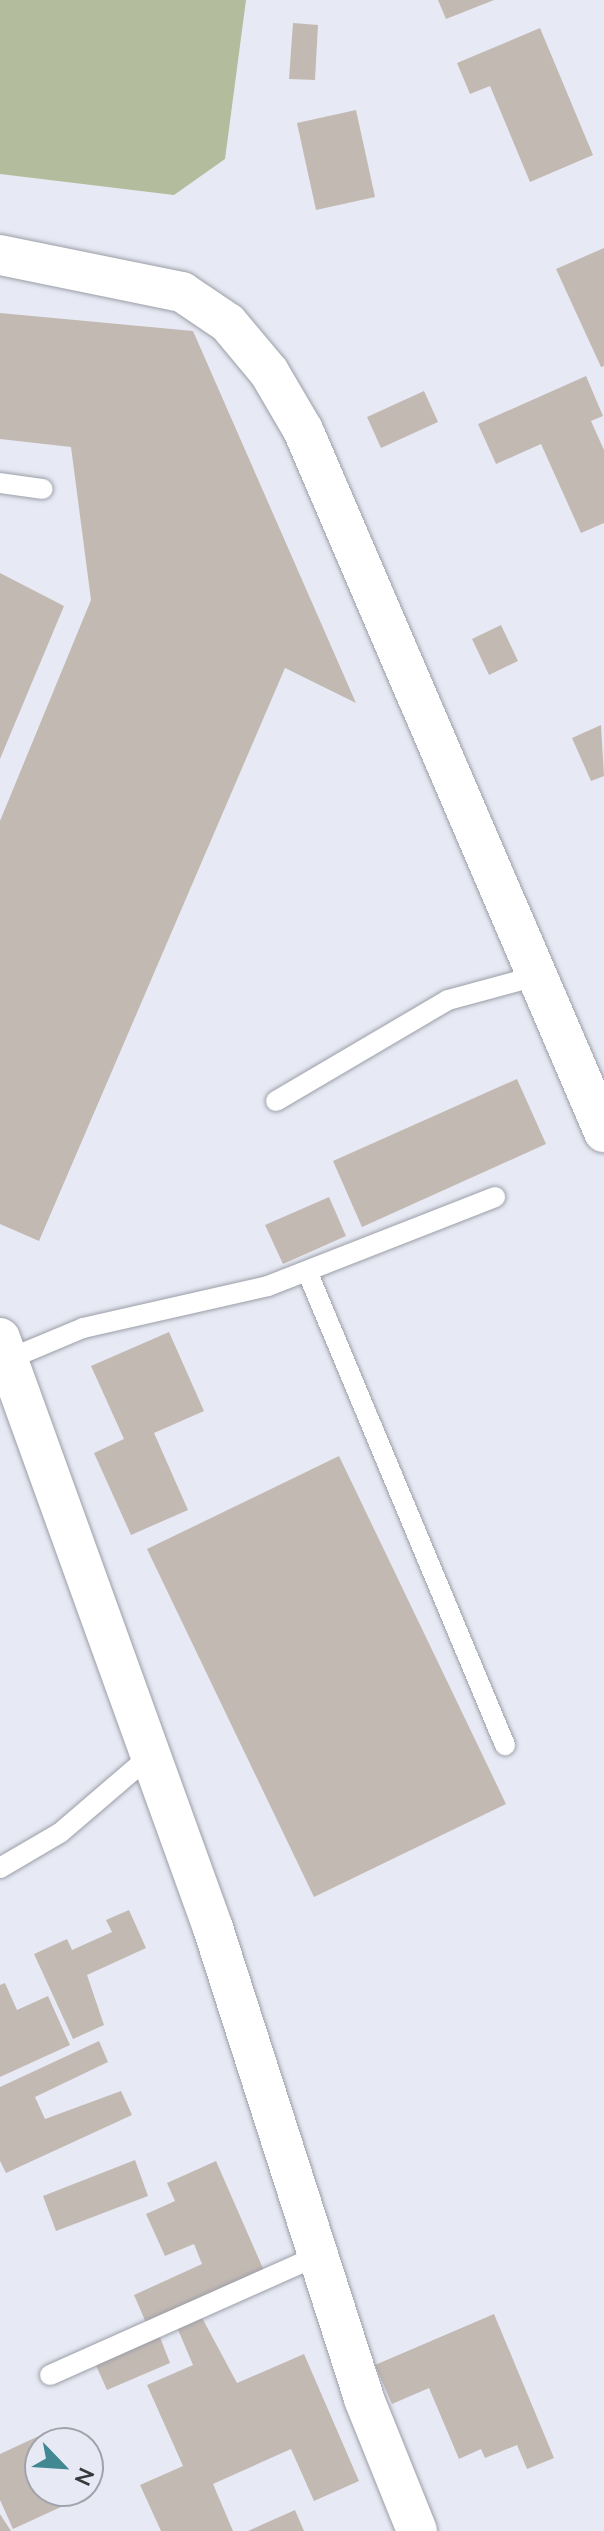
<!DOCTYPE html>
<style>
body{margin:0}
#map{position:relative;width:604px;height:2531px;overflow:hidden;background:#e7eaf4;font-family:"Nunito Sans",sans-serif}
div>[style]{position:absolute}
.green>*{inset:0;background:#b3bc9c}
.building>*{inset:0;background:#c3b9b3}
.roads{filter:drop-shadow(0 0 2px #9b9ea7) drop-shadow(0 0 2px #9b9ea7)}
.service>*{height:20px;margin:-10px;padding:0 10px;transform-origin:10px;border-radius:10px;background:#fff}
.minor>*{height:40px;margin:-20px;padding:0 20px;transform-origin:20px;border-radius:20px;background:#fff}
span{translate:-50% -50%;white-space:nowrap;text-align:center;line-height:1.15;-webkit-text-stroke:8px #e7eaf4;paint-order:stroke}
.north{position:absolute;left:24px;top:2427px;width:80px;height:80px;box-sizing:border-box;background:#e7eaf4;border:2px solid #a1a3ab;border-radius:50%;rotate:115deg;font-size:22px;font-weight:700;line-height:32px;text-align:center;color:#38393d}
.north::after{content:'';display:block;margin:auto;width:28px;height:36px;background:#428893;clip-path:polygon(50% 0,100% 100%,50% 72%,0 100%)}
</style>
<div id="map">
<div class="green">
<div style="clip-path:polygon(0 0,246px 0,225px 159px,174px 195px,0 174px)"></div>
</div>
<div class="building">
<div style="clip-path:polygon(438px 0,494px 0,446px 19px)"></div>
<div style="clip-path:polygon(293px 23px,318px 25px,315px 80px,289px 79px)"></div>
<div style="clip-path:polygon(540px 28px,593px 155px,530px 182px,490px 86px,470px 94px,457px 63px)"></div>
<div style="clip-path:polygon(356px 110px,375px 197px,316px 210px,297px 123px)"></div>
<div style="clip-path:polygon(604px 248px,604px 366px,601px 367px,556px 269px)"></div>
<div style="clip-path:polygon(0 313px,193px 331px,356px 703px,285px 668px,39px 1241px,0 1224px,0 821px,91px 600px,71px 447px,0 439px)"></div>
<div style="clip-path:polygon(586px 376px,603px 416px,591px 421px,604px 450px,604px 523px,581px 533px,541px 444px,496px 464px,478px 424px)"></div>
<div style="clip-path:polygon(424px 391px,438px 422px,381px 448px,367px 417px)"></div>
<div style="clip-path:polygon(0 573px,64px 606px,0 759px)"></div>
<div style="clip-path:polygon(501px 625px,518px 661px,489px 675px,472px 639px)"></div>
<div style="clip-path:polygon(601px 725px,604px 776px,591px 781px,572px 738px)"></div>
<div style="clip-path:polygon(517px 1079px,546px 1144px,362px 1227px,333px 1161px)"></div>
<div style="clip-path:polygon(329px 1197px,346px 1236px,283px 1264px,265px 1225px)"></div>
<div style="clip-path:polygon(169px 1332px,204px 1411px,154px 1433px,188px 1510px,131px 1535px,94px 1453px,124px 1439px,91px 1366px)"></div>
<div style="clip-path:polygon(339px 1456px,506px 1804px,314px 1897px,147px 1549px)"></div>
<div style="clip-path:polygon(129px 1910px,146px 1948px,87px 1975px,104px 2025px,73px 2039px,34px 1954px,67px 1939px,72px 1950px,112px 1932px,106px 1920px)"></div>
<div style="clip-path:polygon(5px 1983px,17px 2010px,48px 1996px,70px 2045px,0 2077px,0 1985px)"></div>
<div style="clip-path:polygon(99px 2041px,108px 2062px,35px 2097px,45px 2119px,121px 2091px,132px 2115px,6px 2173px,0 2161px,0 2087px)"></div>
<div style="clip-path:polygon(135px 2160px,148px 2196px,56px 2231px,43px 2196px)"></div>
<div style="clip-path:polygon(216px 2161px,265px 2273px,147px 2325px,134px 2295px,202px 2264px,194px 2244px,165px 2256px,146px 2214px,175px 2201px,167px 2183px)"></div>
<div style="clip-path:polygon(200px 2314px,237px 2383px,304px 2354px,359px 2481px,314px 2501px,291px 2449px,213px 2484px,233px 2531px,161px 2531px,140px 2485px,183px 2466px,147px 2385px,193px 2365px,176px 2325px)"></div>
<div style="clip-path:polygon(494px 2314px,554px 2458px,527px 2469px,517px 2445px,485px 2458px,481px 2449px,459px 2459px,429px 2388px,392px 2404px,375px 2365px)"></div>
<div style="clip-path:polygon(158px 2332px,170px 2363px,107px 2390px,94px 2361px)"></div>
<div style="clip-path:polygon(43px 2434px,47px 2443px,40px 2443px,40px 2491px,69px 2491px,74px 2501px,13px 2529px,0 2500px,0 2454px)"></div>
<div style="clip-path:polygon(295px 2510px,304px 2531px,248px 2531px)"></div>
<div style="clip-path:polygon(0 2514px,11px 2531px,0 2531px)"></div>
</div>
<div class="roads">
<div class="service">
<div style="left:0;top:483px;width:43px;rotate:7.9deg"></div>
<div style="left:276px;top:1101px;width:199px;rotate:-30.4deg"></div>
<div style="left:448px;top:1000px;width:92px;rotate:-15.1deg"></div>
<div style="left:307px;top:1271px;width:514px;rotate:67.33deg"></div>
<div style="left:9px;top:1359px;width:80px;rotate:-22.7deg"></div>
<div style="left:83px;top:1328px;width:190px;rotate:-12.8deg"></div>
<div style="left:268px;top:1286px;width:244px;rotate:-21.4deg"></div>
<div style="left:0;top:1868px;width:69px;rotate:-30.3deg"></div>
<div style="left:60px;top:1833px;width:120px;rotate:-40.6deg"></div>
<div style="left:50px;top:2375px;width:295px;rotate:-24deg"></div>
</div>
<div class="minor">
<div style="left:0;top:255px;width:186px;rotate:11.5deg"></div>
<div style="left:182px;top:292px;width:55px;rotate:34deg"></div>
<div style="left:228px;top:323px;width:64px;rotate:50.1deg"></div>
<div style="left:269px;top:372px;width:67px;rotate:59.6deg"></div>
<div style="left:303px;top:430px;width:764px;rotate:66.79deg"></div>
<div style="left:0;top:1338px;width:627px;rotate:70.15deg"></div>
<div style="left:213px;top:1928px;width:495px;rotate:72.2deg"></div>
<div style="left:364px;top:2399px;width:142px;rotate:68.1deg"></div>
</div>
</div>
<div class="north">N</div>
</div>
